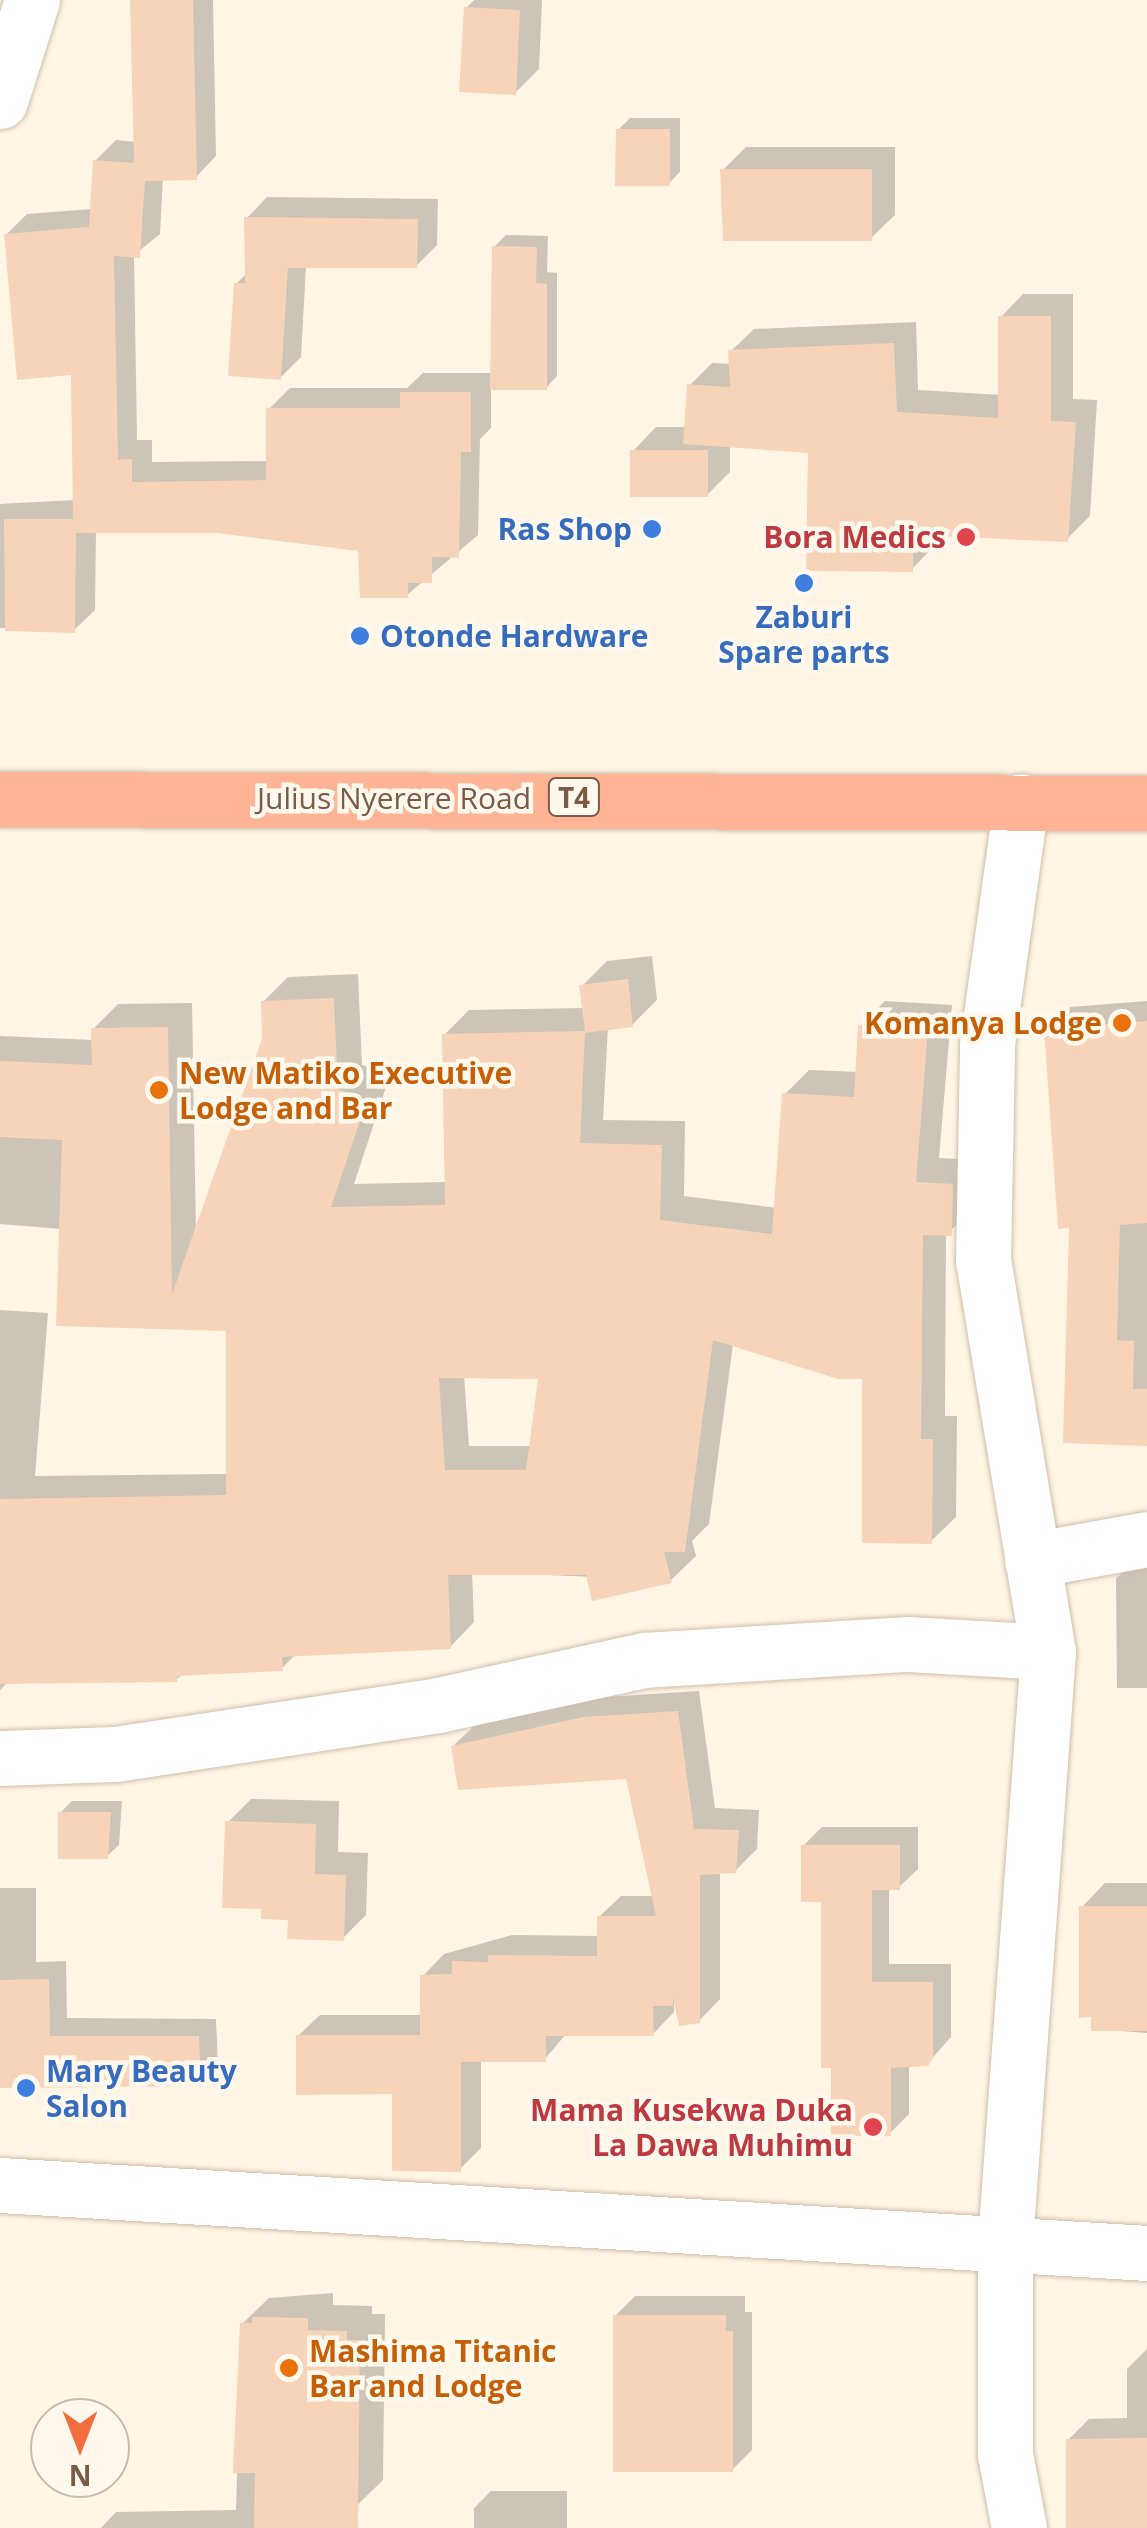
<!DOCTYPE html>
<style>
body{margin:0}
#map{position:relative;width:1147px;height:2528px;overflow:hidden;background:#fef5e5;font-family:"Open Sans",sans-serif}
div>[style]{position:absolute}
.shadow>*{inset:0;background:#0003}
.building>*{inset:0;background:#f7d4b9}
.roads{filter:drop-shadow(0 0 2px #d1bda9) drop-shadow(0 0 2px #d1bda9)}
.street>*{height:55px;margin:-27.5px;padding:0 27.5px;transform-origin:27.5px;border-radius:27.5px;background:#fff}
.highway>*{height:55px;margin:-27.5px;padding:0 27.5px;transform-origin:27.5px;border-radius:27.5px;background:#ffb595}
.dots>*{width:28px;height:28px;translate:-50% -50%;box-sizing:border-box;border:5px solid #fff9ed;border-radius:50%}
span{translate:-50% -50%;white-space:nowrap;text-align:center;line-height:1.15;-webkit-text-stroke:9px #fff9ed;paint-order:stroke}
.shield-label span{padding:2px 8px;background:#fff9ed;border:2px solid;border-radius:8px;-webkit-text-stroke-width:0}
.shield-label{font-size:28px;color:#7a5b47;font-weight:700}
.shop-label{font-size:30px;color:#366cbe;font-weight:700}
.right{translate:-100% -50%;text-align:right}
.left{translate:0 -50%;text-align:left}
.health-label{font-size:30px;color:#be3a42;font-weight:700}
.street-label{font-size:30px;color:#7a5b47}
.food-label{font-size:30px;color:#c56008;font-weight:700}
.north{position:absolute;left:30px;top:2398px;width:100px;height:100px;box-sizing:border-box;background:#fff9ed;border:2px solid #cabaab;border-radius:50%;rotate:180deg;font-size:28px;font-weight:700;line-height:40px;text-align:center;color:#7a5b47}
.north::after{content:'';display:block;margin:auto;width:35px;height:45px;background:#f46d3e;clip-path:polygon(50% 0,100% 100%,50% 72%,0 100%)}
</style>
<div id="map">
<div class="shadow">
<div style="clip-path:polygon(133px 0,213px 0,216px 156px,196px 177px,163px 178px,160px 234px,134px 255px,137px 440px,152px 440px,152px 462px,269px 461px,269px 409px,290px 388px,407px 388px,423px 373px,493px 373px,494px 247px,506px 235px,548px 236px,547px 272px,557px 273px,557px 376px,546px 388px,491px 388px,491px 428px,480px 439px,478px 535px,407px 595px,360px 549px,217px 530px,96px 531px,95px 610px,74px 630px,0 628px,0 504px,75px 500px,74px 372px,6px 235px,27px 214px,92px 209px,95px 161px,116px 140px,136px 142px)"></div>
<div style="clip-path:polygon(474px 0,542px 0,539px 69px,516px 92px,466px 8px)"></div>
<div style="clip-path:polygon(630px 118px,680px 118px,680px 172px,668px 184px,618px 130px)"></div>
<div style="clip-path:polygon(746px 147px,895px 147px,895px 215px,871px 238px,723px 170px)"></div>
<div style="clip-path:polygon(267px 197px,438px 199px,437px 245px,416px 266px,306px 266px,301px 357px,280px 378px,236px 284px,247px 273px,247px 218px)"></div>
<div style="clip-path:polygon(1023px 294px,1073px 294px,1073px 399px,1097px 400px,1090px 516px,1067px 539px,935px 533px,934px 546px,912px 569px,810px 450px,730px 445px,730px 472px,707px 495px,633px 451px,656px 427px,687px 427px,690px 385px,712px 363px,732px 364px,731px 351px,754px 329px,916px 322px,918px 390px,1001px 395px,1001px 317px)"></div>
<div style="clip-path:polygon(evenodd,652px 956px,657px 1000px,632px 1025px,608px 1027px,603px 1120px,685px 1121px,684px 1196px,777px 1208px,785px 1094px,809px 1070px,858px 1072px,860px 1026px,885px 1001px,952px 1005px,939px 1158px,977px 1160px,976px 1209px,946px 1234px,945px 1416px,957px 1416px,956px 1517px,931px 1541px,864px 1377px,733px 1344px,709px 1524px,692px 1541px,696px 1556px,671px 1580px,472px 1572px,474px 1622px,450px 1647px,296px 1654px,282px 1668px,183px 1673px,176px 1680px,9px 1681px,0 1690px,0 1310px,48px 1313px,35px 1476px,227px 1474px,229px 1329px,61px 1229px,0 1224px,0 1036px,94px 1040px,93px 1029px,118px 1004px,192px 1003px,196px 1234px,265px 1040px,263px 1002px,288px 977px,358px 974px,362px 1065px,390px 1075px,354px 1184px,447px 1182px,444px 1035px,469px 1010px,585px 1008px,582px 986px,607px 961px,652px 956px,464px 1375px,541px 1376px,532px 1446px,469px 1446px,464px 1375px)"></div>
<div style="clip-path:polygon(1147px 1001px,1147px 1443px,1071px 1225px,1047px 1030px,1070px 1007px)"></div>
<div style="clip-path:polygon(1147px 1553px,1147px 1688px,1117px 1688px,1116px 1578px)"></div>
<div style="clip-path:polygon(699px 1691px,715px 1808px,759px 1810px,757px 1849px,735px 1871px,720px 1871px,720px 1999px,699px 2021px,674px 2001px,674px 2012px,653px 2034px,566px 2034px,545px 2059px,481px 2059px,481px 2148px,460px 2169px,394px 2091px,298px 2036px,320px 2015px,423px 2015px,423px 1976px,444px 1954px,512px 1935px,600px 1936px,599px 1917px,621px 1896px,654px 1896px,628px 1777px,453px 1746px,475px 1725px,606px 1697px)"></div>
<div style="clip-path:polygon(251px 1799px,339px 1801px,338px 1852px,368px 1853px,366px 1915px,343px 1938px,263px 1907px,228px 1822px)"></div>
<div style="clip-path:polygon(72px 1801px,122px 1801px,119px 1845px,107px 1856px,60px 1813px)"></div>
<div style="clip-path:polygon(822px 1827px,918px 1827px,918px 1869px,899px 1887px,889px 1887px,889px 1964px,951px 1964px,951px 2037px,927px 2064px,909px 2065px,909px 2114px,890px 2133px,834px 2066px,823px 1899px,803px 1846px)"></div>
<div style="clip-path:polygon(1105px 1883px,1147px 1883px,1147px 2033px,1094px 2029px,1082px 1907px)"></div>
<div style="clip-path:polygon(0 1888px,36px 1888px,36px 1962px,66px 1961px,67px 2018px,216px 2019px,218px 2065px,200px 2083px,0 2085px)"></div>
<div style="clip-path:polygon(333px 2293px,333px 2305px,372px 2306px,372px 2314px,385px 2314px,383px 2480px,334px 2528px,101px 2528px,116px 2512px,236px 2510px,242px 2324px,269px 2298px)"></div>
<div style="clip-path:polygon(635px 2296px,745px 2296px,745px 2312px,752px 2312px,752px 2450px,732px 2470px,615px 2316px)"></div>
<div style="clip-path:polygon(1147px 2349px,1147px 2528px,1069px 2528px,1068px 2440px,1089px 2419px,1127px 2418px,1127px 2369px)"></div>
<div style="clip-path:polygon(491px 2491px,567px 2491px,567px 2528px,474px 2528px,474px 2508px)"></div>
</div>
<div class="building">
<div style="clip-path:polygon(130px 0,193px 0,197px 180px,145px 181px,140px 258px,114px 256px,118px 460px,132px 459px,132px 482px,266px 480px,266px 408px,400px 408px,400px 392px,471px 392px,471px 452px,461px 452px,459px 558px,432px 557px,432px 583px,408px 583px,408px 598px,360px 598px,358px 551px,217px 533px,76px 533px,75px 633px,5px 631px,4px 519px,73px 519px,71px 375px,17px 380px,4px 234px,89px 227px,93px 160px,134px 163px)"></div>
<div style="clip-path:polygon(464px 7px,520px 10px,516px 95px,459px 92px)"></div>
<div style="clip-path:polygon(616px 129px,670px 129px,670px 186px,615px 186px)"></div>
<div style="clip-path:polygon(720px 169px,872px 169px,872px 241px,723px 241px)"></div>
<div style="clip-path:polygon(244px 217px,418px 219px,417px 268px,288px 268px,281px 380px,228px 376px,234px 283px,245px 283px)"></div>
<div style="clip-path:polygon(492px 246px,537px 247px,536px 283px,547px 284px,547px 390px,490px 390px)"></div>
<div style="clip-path:polygon(998px 316px,1051px 316px,1051px 421px,1076px 422px,1068px 542px,913px 535px,913px 572px,806px 571px,808px 453px,683px 444px,687px 384px,730px 387px,728px 350px,894px 343px,897px 412px,998px 418px)"></div>
<div style="clip-path:polygon(630px 450px,708px 450px,708px 497px,630px 497px)"></div>
<div style="clip-path:polygon(evenodd,628px 979px,633px 1027px,585px 1033px,580px 1143px,662px 1145px,660px 1220px,772px 1234px,782px 1093px,854px 1097px,858px 1025px,928px 1029px,916px 1182px,953px 1184px,952px 1236px,923px 1235px,921px 1439px,933px 1439px,932px 1544px,862px 1543px,862px 1379px,838px 1379px,713px 1340px,685px 1552px,664px 1552px,672px 1583px,592px 1601px,586px 1575px,448px 1575px,451px 1649px,282px 1657px,283px 1671px,177px 1676px,177px 1682px,0 1684px,0 1499px,226px 1495px,226px 1331px,56px 1326px,62px 1140px,0 1137px,0 1061px,92px 1065px,91px 1028px,168px 1027px,172px 1294px,262px 1039px,261px 1001px,334px 998px,338px 1089px,367px 1100px,331px 1207px,445px 1205px,442px 1034px,585px 1031px,579px 985px,628px 979px,439px 1378px,538px 1379px,526px 1470px,445px 1470px,439px 1378px)"></div>
<div style="clip-path:polygon(1147px 1021px,1147px 1223px,1120px 1225px,1117px 1340px,1134px 1341px,1133px 1389px,1147px 1389px,1147px 1446px,1063px 1443px,1069px 1228px,1058px 1229px,1044px 1029px)"></div>
<div style="clip-path:polygon(678px 1711px,694px 1829px,739px 1830px,736px 1873px,700px 1875px,700px 2023px,679px 2026px,673px 1998px,673px 2006px,653px 2006px,654px 2036px,546px 2036px,546px 2062px,461px 2062px,461px 2172px,392px 2171px,392px 2094px,296px 2095px,296px 2035px,420px 2035px,420px 1975px,452px 1974px,452px 1961px,488px 1962px,488px 1955px,597px 1956px,597px 1916px,656px 1916px,626px 1779px,458px 1790px,451px 1746px,583px 1717px)"></div>
<div style="clip-path:polygon(58px 1812px,111px 1812px,108px 1859px,58px 1859px)"></div>
<div style="clip-path:polygon(225px 1821px,316px 1824px,315px 1874px,346px 1875px,344px 1941px,287px 1939px,288px 1920px,261px 1919px,261px 1909px,222px 1908px)"></div>
<div style="clip-path:polygon(801px 1845px,900px 1845px,900px 1890px,872px 1890px,872px 1982px,933px 1982px,933px 2058px,928px 2066px,891px 2068px,891px 2136px,831px 2136px,831px 2068px,821px 2068px,821px 1902px,801px 1902px)"></div>
<div style="clip-path:polygon(1079px 1906px,1147px 1906px,1147px 2031px,1091px 2031px,1091px 2017px,1079px 2018px)"></div>
<div style="clip-path:polygon(49px 1979px,50px 2036px,199px 2036px,201px 2086px,0 2088px,0 1980px)"></div>
<div style="clip-path:polygon(613px 2315px,726px 2315px,726px 2331px,733px 2331px,733px 2472px,613px 2472px)"></div>
<div style="clip-path:polygon(252px 2317px,308px 2318px,308px 2330px,347px 2331px,347px 2340px,360px 2340px,358px 2528px,254px 2528px,255px 2473px,233px 2473px,240px 2323px,252px 2323px)"></div>
<div style="clip-path:polygon(1147px 2438px,1147px 2528px,1066px 2528px,1066px 2439px)"></div>
</div>
<div class="roads">
<div class="street">
<div style="left:0;top:101px;width:106px;rotate:-72.4deg"></div>
<div style="left:1032px;top:1560px;width:117px;rotate:-10.3deg"></div>
<div style="left:0;top:1758px;width:115px;rotate:-2deg"></div>
<div style="left:115px;top:1754px;width:327px;rotate:-8.6deg"></div>
<div style="left:438px;top:1705px;width:211px;rotate:-12.3deg"></div>
<div style="left:644px;top:1660px;width:264px;rotate:-3.5deg"></div>
<div style="left:908px;top:1644px;width:140px;rotate:3.3deg"></div>
<div style="left:0;top:2185px;width:1149px;rotate:3.39deg"></div>
<div style="left:1019px;top:2528px;width:75px;rotate:-100.7deg"></div>
<div style="left:1005px;top:2454px;width:212px;rotate:-90deg"></div>
<div style="left:1005px;top:2242px;width:592px;rotate:-85.83deg"></div>
<div style="left:1048px;top:1652px;width:396px;rotate:-99.4deg"></div>
<div style="left:983px;top:1261px;width:217px;rotate:-88.9deg"></div>
<div style="left:987px;top:1044px;width:245px;rotate:-82deg"></div>
</div>
<div class="highway">
<div style="left:0;top:799px;width:1147px;rotate:0.2deg"></div>
</div>
</div>
<div class="dots">
<div style="left:652px;top:529px;background:#3f7fe0"></div>
<div style="left:966px;top:537px;background:#e0444e"></div>
<div style="left:804px;top:583px;background:#3f7fe0"></div>
<div style="left:360px;top:636px;background:#3f7fe0"></div>
<div style="left:1122px;top:1023px;background:#e8710a"></div>
<div style="left:159px;top:1090px;background:#e8710a"></div>
<div style="left:26px;top:2088px;background:#3f7fe0"></div>
<div style="left:873px;top:2127px;background:#e0444e"></div>
<div style="left:289px;top:2368px;background:#e8710a"></div>
</div>
<div class="shield-label">
<span style="left:574px;top:797px">T4</span>
</div>
<div class="shop-label">
<span class="right" style="left:632px;top:529px">Ras Shop</span>
<span style="left:804px;top:634px">Zaburi<br>Spare parts</span>
<span class="left" style="left:380px;top:636px">Otonde Hardware</span>
<span class="left" style="left:46px;top:2088px">Mary Beauty<br>Salon</span>
</div>
<div class="health-label">
<span class="right" style="left:946px;top:537px">Bora Medics</span>
<span class="right" style="left:853px;top:2127px">Mama Kusekwa Duka<br>La Dawa Muhimu</span>
</div>
<div class="street-label">
<span style="left:394px;top:798px">Julius Nyerere Road</span>
</div>
<div class="food-label">
<span class="right" style="left:1102px;top:1023px">Komanya Lodge</span>
<span class="left" style="left:179px;top:1090px">New Matiko Executive<br>Lodge and Bar</span>
<span class="left" style="left:309px;top:2368px">Mashima Titanic<br>Bar and Lodge</span>
</div>
<div class="north">N</div>
</div>
